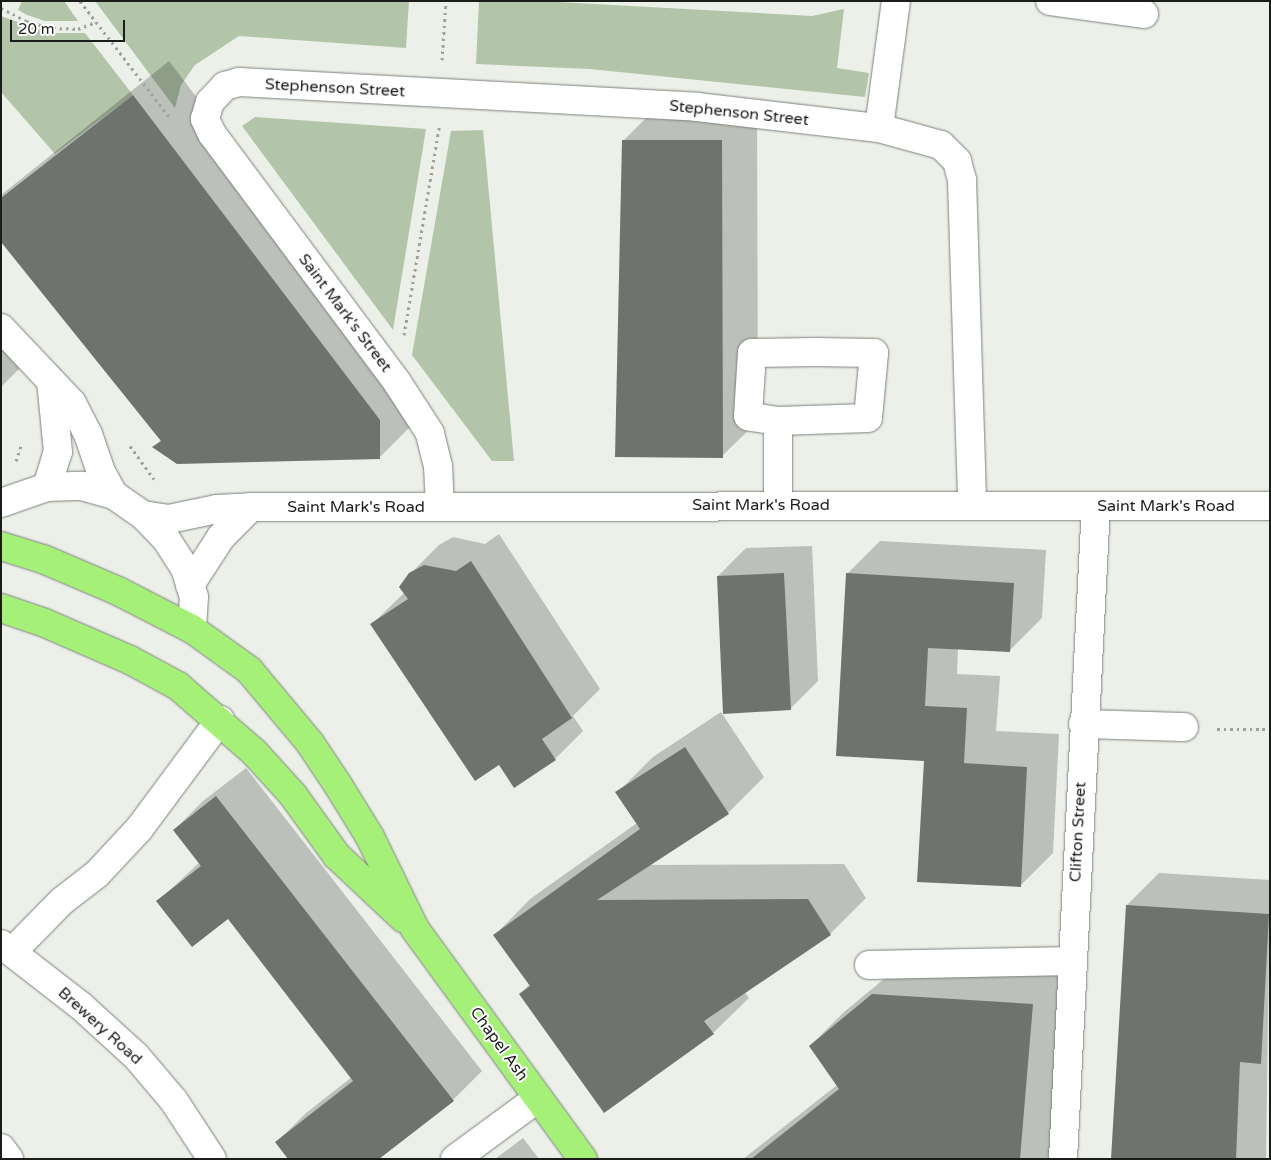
<!DOCTYPE html>
<style>
body{margin:0}
#map{position:relative;width:1271px;height:1160px;overflow:hidden;background:#ecf0e9;font-family:"Varela Round",sans-serif}
div>[style]{position:absolute}
.green>*{inset:0;background:#b2c5a9}
.shadow>*{inset:0;background:#0003}
.building>*{inset:0;background:#6f736d}
.path>*{height:3px;margin-top:-1.5px;transform-origin:0;background:repeating-linear-gradient(90deg,#9ea19c 0 2.5px,transparent 0 6.5px)}
.roads{filter:drop-shadow(0 0 1px #7d817b) drop-shadow(0 0 1px #7d817b)}
.minor>*{height:28px;margin:-14px;padding:0 14px;transform-origin:14px;border-radius:14px;background:#fff}
.highway>*{height:28px;margin:-14px;padding:0 14px;transform-origin:14px;border-radius:14px;background:#a5f077}
span{translate:-50% -50%;white-space:nowrap;text-align:center;line-height:1.15;-webkit-text-stroke:4px #fff;paint-order:stroke}
.street-label{font-size:16px;color:#1b1d1b}
.frame{position:absolute;inset:0;border:2px solid #1b1d1b;pointer-events:none}
.scale{position:absolute;left:10px;top:20px;width:115px;height:22px;box-sizing:border-box;border:2px solid #1b1d1b;border-top:0;padding-left:6px;font-size:15px;line-height:18px;white-space:nowrap;color:#1b1d1b;-webkit-text-stroke:4px #fff;paint-order:stroke}
</style>
<div id="map">
<div class="green">
<div style="clip-path:polygon(22px 1px,64px 1px,78px 21px,45px 21px,27px 15px,18px 10px)"></div>
<div style="clip-path:polygon(95px 1px,409px 1px,406px 48px,239px 36px,195px 65px,181px 85px,175px 108px)"></div>
<div style="clip-path:polygon(479px 1px,539px 1px,812px 16px,844px 9px,837px 68px,869px 73px,865px 97px,590px 69px,476px 64px)"></div>
<div style="clip-path:polygon(1px 16px,49px 33px,85px 33px,133px 95px,55px 154px,1px 92px)"></div>
<div style="clip-path:polygon(255px 117px,426px 129px,393px 330px,242px 126px)"></div>
<div style="clip-path:polygon(483px 130px,514px 461px,492px 461px,412px 355px,451px 131px)"></div>
</div>
<div class="shadow">
<div style="clip-path:polygon(169px 61px,415px 384px,415px 422px,379px 458px,154px 447px,162px 439px,1px 240px,1px 195px)"></div>
<div style="clip-path:polygon(757px 104px,758px 421px,722px 456px,623px 141px,659px 105px)"></div>
<div style="clip-path:polygon(1px 335px,24px 364px,1px 387px)"></div>
<div style="clip-path:polygon(499px 534px,600px 689px,573px 716px,583px 731px,555px 759px,515px 786px,499px 763px,372px 624px,404px 593px,410px 574px,439px 545px,453px 537px,485px 544px)"></div>
<div style="clip-path:polygon(880px 541px,1046px 550px,1042px 618px,1009px 651px,958px 648px,957px 674px,1000px 676px,996px 731px,1059px 734px,1053px 853px,1020px 886px,925px 760px,847px 574px)"></div>
<div style="clip-path:polygon(812px 546px,818px 681px,790px 709px,718px 576px,746px 548px)"></div>
<div style="clip-path:polygon(721px 712px,764px 777px,728px 813px,649px 865px,844px 864px,866px 898px,830px 934px,745px 992px,749px 998px,713px 1033px,520px 994px,530px 984px,495px 935px,530px 899px,637px 823px,617px 793px,653px 757px)"></div>
<div style="clip-path:polygon(246px 768px,482px 1071px,453px 1100px,277px 1142px,306px 1113px,352px 1077px,228px 917px,158px 901px,200px 862px,174px 830px,203px 801px)"></div>
<div style="clip-path:polygon(1159px 873px,1270px 880px,1266px 1159px,1113px 1159px,1127px 905px)"></div>
<div style="clip-path:polygon(907px 960px,1066px 970px,1052px 1159px,743px 1159px,837px 1085px,810px 1046px,844px 1012px)"></div>
<div style="clip-path:polygon(523px 1138px,539px 1159px,495px 1159px)"></div>
</div>
<div class="building">
<div style="clip-path:polygon(133px 95px,380px 420px,380px 459px,177px 464px,152px 447px,161px 441px,1px 242px,1px 198px)"></div>
<div style="clip-path:polygon(622px 140px,722px 140px,723px 458px,615px 457px)"></div>
<div style="clip-path:polygon(471px 561px,572px 718px,542px 739px,556px 760px,514px 788px,499px 765px,475px 781px,370px 624px,408px 599px,399px 587px,409px 573px,424px 565px,456px 571px)"></div>
<div style="clip-path:polygon(784px 573px,791px 710px,723px 714px,717px 576px)"></div>
<div style="clip-path:polygon(846px 573px,1014px 583px,1010px 652px,928px 648px,925px 706px,967px 708px,964px 763px,1027px 767px,1021px 887px,917px 882px,924px 761px,836px 756px)"></div>
<div style="clip-path:polygon(685px 747px,729px 814px,597px 900px,808px 899px,831px 935px,704px 1021px,714px 1034px,604px 1113px,519px 994px,530px 986px,493px 935px,640px 829px,615px 792px)"></div>
<div style="clip-path:polygon(216px 796px,454px 1101px,379px 1159px,288px 1159px,275px 1142px,353px 1081px,228px 919px,192px 947px,156px 901px,201px 866px,173px 830px)"></div>
<div style="clip-path:polygon(1126px 905px,1269px 914px,1261px 1064px,1240px 1062px,1236px 1159px,1111px 1159px)"></div>
<div style="clip-path:polygon(872px 994px,1033px 1004px,1020px 1159px,751px 1159px,839px 1089px,809px 1046px)"></div>
</div>
<div class="path">
<div style="left:80px;top:1px;width:149px;rotate:52.4deg"></div>
<div style="left:1px;top:8px;width:28px;rotate:27deg"></div>
<div style="left:26px;top:21px;width:28px;rotate:15deg"></div>
<div style="left:53px;top:28px;width:25px;rotate:2deg"></div>
<div style="left:78px;top:29px;width:18px;rotate:-22deg"></div>
<div style="left:442px;top:60px;width:59px;rotate:-86.1deg"></div>
<div style="left:404px;top:335px;width:211px;rotate:-80.4deg"></div>
<div style="left:130px;top:446px;width:41px;rotate:54deg"></div>
<div style="left:16px;top:461px;width:16px;rotate:-72deg"></div>
<div style="left:1217px;top:729px;width:53px"></div>
</div>
<div class="roads">
<div class="minor">
<div style="left:1050px;top:1px;width:95px;rotate:7.9deg"></div>
<div style="left:879px;top:128px;width:128px;rotate:-82.4deg"></div>
<div style="left:1px;top:328px;width:103px;rotate:46.6deg"></div>
<div style="left:72px;top:403px;width:35px;rotate:63deg"></div>
<div style="left:88px;top:434px;width:40px;rotate:71.1deg"></div>
<div style="left:101px;top:472px;width:26px;rotate:61deg"></div>
<div style="left:815px;top:352px;width:59px;rotate:1deg"></div>
<div style="left:874px;top:353px;width:65px;rotate:95.3deg"></div>
<div style="left:868px;top:418px;width:90px;rotate:178.1deg"></div>
<div style="left:778px;top:421px;width:30px;rotate:-171deg"></div>
<div style="left:748px;top:416px;width:63px;rotate:-86.4deg"></div>
<div style="left:752px;top:353px;width:63px;rotate:-0.9deg"></div>
<div style="left:778px;top:421px;width:84px;rotate:90deg"></div>
<div style="left:47px;top:487px;width:37px;rotate:-73deg"></div>
<div style="left:58px;top:452px;width:71px;rotate:-95.6deg"></div>
<div style="left:1px;top:503px;width:49px;rotate:-19.2deg"></div>
<div style="left:47px;top:487px;width:35px;rotate:-2deg"></div>
<div style="left:82px;top:486px;width:33px;rotate:16deg"></div>
<div style="left:114px;top:495px;width:35px;rotate:35deg"></div>
<div style="left:143px;top:515px;width:33px;rotate:46deg"></div>
<div style="left:166px;top:539px;width:35px;rotate:57deg"></div>
<div style="left:185px;top:568px;width:30px;rotate:73deg"></div>
<div style="left:194px;top:597px;width:32px;rotate:94deg"></div>
<div style="left:440px;top:507px;width:41px;rotate:-92.8deg"></div>
<div style="left:438px;top:466px;width:34px;rotate:-104deg"></div>
<div style="left:430px;top:433px;width:61px;rotate:-122.9deg"></div>
<div style="left:397px;top:382px;width:309px;rotate:-126.7deg"></div>
<div style="left:212px;top:134px;width:17px;rotate:-115deg"></div>
<div style="left:205px;top:119px;width:18px;rotate:-74deg"></div>
<div style="left:210px;top:102px;width:22px;rotate:-47deg"></div>
<div style="left:225px;top:86px;width:15px;rotate:-16deg"></div>
<div style="left:239px;top:82px;width:459px;rotate:3.1deg"></div>
<div style="left:697px;top:107px;width:183px;rotate:6.6deg"></div>
<div style="left:879px;top:128px;width:64px;rotate:15.3deg"></div>
<div style="left:941px;top:145px;width:23px;rotate:45deg"></div>
<div style="left:957px;top:161px;width:20px;rotate:75deg"></div>
<div style="left:962px;top:180px;width:324px;rotate:88.2deg"></div>
<div style="left:143px;top:515px;width:26px;rotate:9deg"></div>
<div style="left:169px;top:519px;width:49px;rotate:-11.8deg"></div>
<div style="left:217px;top:509px;width:34px;rotate:-3deg"></div>
<div style="left:251px;top:507px;width:1019px;rotate:-0.06deg"></div>
<div style="left:190px;top:585px;width:57px;rotate:-57.1deg"></div>
<div style="left:221px;top:537px;width:42px;rotate:-45deg"></div>
<div style="left:1083px;top:724px;width:101px;rotate:1.7deg"></div>
<div style="left:1px;top:944px;width:101px;rotate:37.8deg"></div>
<div style="left:81px;top:1006px;width:74px;rotate:42.3deg"></div>
<div style="left:136px;top:1056px;width:59px;rotate:49.8deg"></div>
<div style="left:174px;top:1101px;width:69px;rotate:56.8deg"></div>
<div style="left:12px;top:952px;width:71px;rotate:-45.6deg"></div>
<div style="left:62px;top:901px;width:44px;rotate:-37.6deg"></div>
<div style="left:97px;top:874px;width:62px;rotate:-47deg"></div>
<div style="left:139px;top:829px;width:136px;rotate:-53.4deg"></div>
<div style="left:869px;top:965px;width:203px;rotate:-1.1deg"></div>
<div style="left:1px;top:1148px;width:14px;rotate:54deg"></div>
<div style="left:455px;top:1159px;width:103px;rotate:-36.3deg"></div>
<div style="left:1063px;top:1159px;width:654px;rotate:-87.11deg"></div>
</div>
<div class="highway">
<div style="left:1px;top:546px;width:44px;rotate:17.2deg"></div>
<div style="left:43px;top:559px;width:82px;rotate:23.1deg"></div>
<div style="left:118px;top:591px;width:83px;rotate:27.2deg"></div>
<div style="left:192px;top:629px;width:70px;rotate:35.7deg"></div>
<div style="left:249px;top:670px;width:95px;rotate:50.1deg"></div>
<div style="left:310px;top:743px;width:50px;rotate:56.3deg"></div>
<div style="left:338px;top:785px;width:61px;rotate:58.4deg"></div>
<div style="left:370px;top:837px;width:102px;rotate:63.9deg"></div>
<div style="left:415px;top:929px;width:285px;rotate:53.9deg"></div>
<div style="left:1px;top:608px;width:46px;rotate:18.8deg"></div>
<div style="left:45px;top:623px;width:93px;rotate:23.5deg"></div>
<div style="left:130px;top:660px;width:55px;rotate:28.4deg"></div>
<div style="left:178px;top:686px;width:101px;rotate:41deg"></div>
<div style="left:254px;top:752px;width:58px;rotate:47.8deg"></div>
<div style="left:293px;top:795px;width:75px;rotate:54.2deg"></div>
<div style="left:337px;top:856px;width:91px;rotate:43.2deg"></div>
</div>
</div>
<div class="street-label">
<span style="left:335px;top:88px;rotate:3deg">Stephenson Street</span>
<span style="left:739px;top:113px;rotate:6deg">Stephenson Street</span>
<span style="left:345px;top:313px;rotate:53deg">Saint Mark's Street</span>
<span style="left:761px;top:505px">Saint Mark's Road</span>
<span style="left:1166px;top:506px">Saint Mark's Road</span>
<span style="left:356px;top:507px">Saint Mark's Road</span>
<span style="left:1078px;top:832px;rotate:-87deg">Clifton Street</span>
<span style="left:100px;top:1026px;rotate:42deg">Brewery Road</span>
<span style="left:499px;top:1044px;rotate:54deg">Chapel Ash</span>
</div>
<div class="frame"></div>
<div class="scale">20 m</div>
</div>
